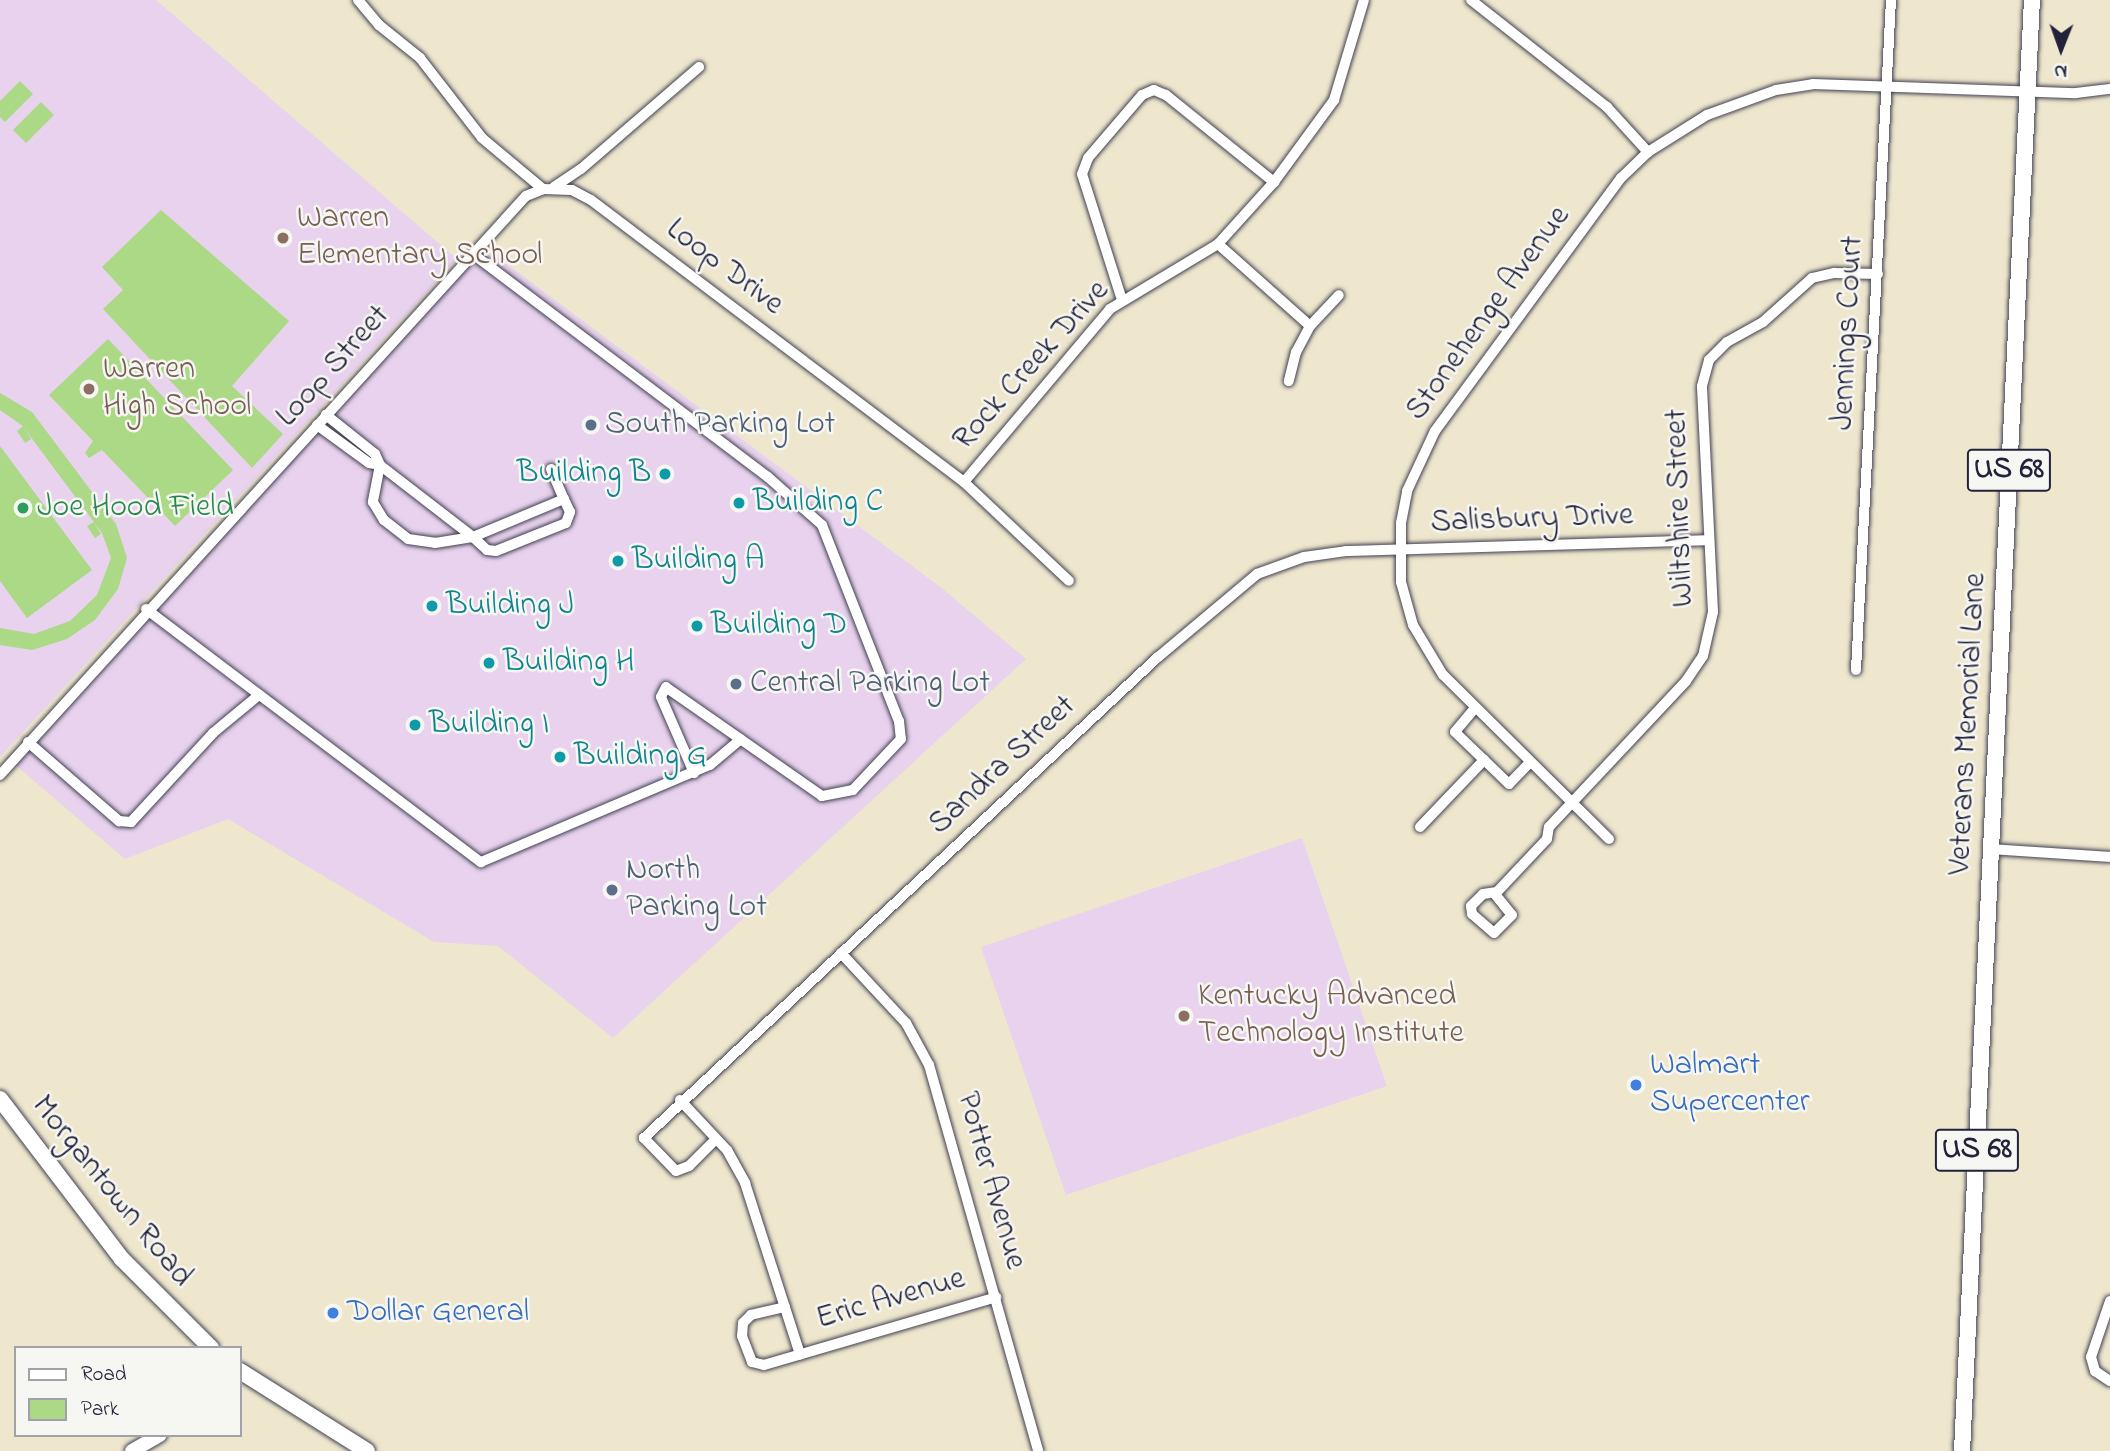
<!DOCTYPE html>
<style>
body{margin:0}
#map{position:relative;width:2110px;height:1451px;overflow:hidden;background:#eee7ce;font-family:"Indie Flower",sans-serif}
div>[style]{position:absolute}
.built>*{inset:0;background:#e8d2ee}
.green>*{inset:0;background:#abd986}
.roads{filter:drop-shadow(0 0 2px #414051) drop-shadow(0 0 2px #414051)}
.street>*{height:10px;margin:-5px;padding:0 5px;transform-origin:5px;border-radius:5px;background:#fff}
.secondary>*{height:14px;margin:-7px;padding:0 7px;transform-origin:7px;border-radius:7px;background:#fff}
.primary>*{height:16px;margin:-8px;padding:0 8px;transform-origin:8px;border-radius:8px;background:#fff}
.dots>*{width:19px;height:19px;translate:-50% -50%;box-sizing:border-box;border:4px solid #f6f6f2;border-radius:50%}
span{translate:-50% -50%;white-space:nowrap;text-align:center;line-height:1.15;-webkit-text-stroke:5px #f6f6f2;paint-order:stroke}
.shield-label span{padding:2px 5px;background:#f6f6f2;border:2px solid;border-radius:5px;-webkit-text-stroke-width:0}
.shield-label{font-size:30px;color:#22223b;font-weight:700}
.education-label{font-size:32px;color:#785e54}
.left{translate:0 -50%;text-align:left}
.street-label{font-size:32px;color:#22223b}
.service-label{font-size:32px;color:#4e5e75}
.culture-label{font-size:32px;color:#0d838f}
.right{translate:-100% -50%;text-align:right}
.leisure-label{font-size:32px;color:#27864d}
.shop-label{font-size:32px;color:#366cbe}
.legend{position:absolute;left:14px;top:1346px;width:228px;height:91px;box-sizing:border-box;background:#f6f6f2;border:2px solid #a1a1a9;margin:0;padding:9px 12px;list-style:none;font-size:21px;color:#22223b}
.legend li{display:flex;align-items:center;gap:14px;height:35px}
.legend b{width:35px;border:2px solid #a1a1a9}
.north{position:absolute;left:2026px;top:14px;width:70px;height:70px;-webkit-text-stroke:5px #f6f6f2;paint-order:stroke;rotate:181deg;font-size:19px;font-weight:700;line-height:28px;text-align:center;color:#22223b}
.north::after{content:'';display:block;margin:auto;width:24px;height:32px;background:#22223b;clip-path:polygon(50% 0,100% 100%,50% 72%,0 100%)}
</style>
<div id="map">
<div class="built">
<div style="clip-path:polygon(0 0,156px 0,457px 259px,0 757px)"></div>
<div style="clip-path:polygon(481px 245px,939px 586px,1026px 659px,613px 1038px,498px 946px,434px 942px,228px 819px,125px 859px,12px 762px)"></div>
<div style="clip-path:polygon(1302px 838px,1387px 1086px,1066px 1195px,981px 947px)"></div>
</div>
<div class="green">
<div style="clip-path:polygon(20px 81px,33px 94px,5px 122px,0 117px,0 101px)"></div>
<div style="clip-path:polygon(41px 102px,54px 115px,26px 143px,13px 130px)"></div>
<div style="clip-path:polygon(161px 210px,289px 321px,232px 386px,283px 434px,252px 468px,103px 309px,123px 290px,102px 267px)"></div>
<div style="clip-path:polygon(108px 339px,233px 470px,175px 526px,102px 450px,89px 458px,85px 453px,93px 441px,49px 395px)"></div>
<div style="clip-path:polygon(0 393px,32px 412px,116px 524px,127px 558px,118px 589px,95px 620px,67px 639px,32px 650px,0 645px,0 628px,34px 634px,70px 621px,97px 595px,111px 558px,102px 533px,94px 523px,101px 534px,95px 538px,87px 526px,94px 522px,24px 428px,31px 439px,25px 443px,17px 431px,23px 426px,0 410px)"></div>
<div style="clip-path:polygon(0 446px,92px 570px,27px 618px,0 581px)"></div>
</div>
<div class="roads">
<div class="street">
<div style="left:358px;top:0;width:33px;rotate:50deg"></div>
<div style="left:379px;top:25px;width:53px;rotate:38.8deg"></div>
<div style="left:420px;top:58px;width:101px;rotate:52.2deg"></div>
<div style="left:482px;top:138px;width:80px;rotate:39.9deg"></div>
<div style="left:1471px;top:0;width:173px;rotate:38.2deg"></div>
<div style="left:1607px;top:107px;width:61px;rotate:47.7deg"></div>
<div style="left:554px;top:187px;width:32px;rotate:-34deg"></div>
<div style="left:581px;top:169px;width:156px;rotate:-40.8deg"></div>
<div style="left:1218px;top:244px;width:123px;rotate:41.7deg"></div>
<div style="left:1310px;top:326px;width:30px;rotate:118deg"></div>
<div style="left:1296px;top:352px;width:30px;rotate:104deg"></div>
<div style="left:473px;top:254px;width:370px;rotate:37.1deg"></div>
<div style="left:768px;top:477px;width:72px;rotate:41.6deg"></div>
<div style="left:822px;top:525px;width:211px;rotate:68.6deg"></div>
<div style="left:899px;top:721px;width:18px;rotate:84deg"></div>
<div style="left:901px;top:739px;width:70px;rotate:133.3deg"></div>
<div style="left:853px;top:790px;width:32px;rotate:169deg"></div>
<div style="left:822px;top:796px;width:190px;rotate:-145.1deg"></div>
<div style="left:666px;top:687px;width:11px;rotate:117deg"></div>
<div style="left:661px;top:697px;width:83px;rotate:66.5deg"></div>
<div style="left:1122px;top:300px;width:132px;rotate:-107.6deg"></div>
<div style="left:1082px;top:174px;width:17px;rotate:-69deg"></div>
<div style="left:1088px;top:158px;width:83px;rotate:-49.4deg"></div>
<div style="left:1142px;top:95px;width:13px;rotate:-23deg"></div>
<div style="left:1154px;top:90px;width:13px;rotate:23deg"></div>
<div style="left:1166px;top:95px;width:139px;rotate:38.9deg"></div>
<div style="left:1310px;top:326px;width:42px;rotate:-46.9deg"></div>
<div style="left:317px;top:425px;width:64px;rotate:36.2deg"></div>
<div style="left:369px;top:463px;width:11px;rotate:10deg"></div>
<div style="left:380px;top:465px;width:12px;rotate:-114deg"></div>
<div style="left:375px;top:454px;width:63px;rotate:-141.5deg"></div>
<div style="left:551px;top:469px;width:33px;rotate:67deg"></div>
<div style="left:564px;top:499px;width:99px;rotate:157.3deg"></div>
<div style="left:473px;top:537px;width:118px;rotate:-142.3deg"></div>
<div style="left:380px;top:465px;width:38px;rotate:101deg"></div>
<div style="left:373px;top:502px;width:21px;rotate:59deg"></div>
<div style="left:384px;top:520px;width:31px;rotate:38deg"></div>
<div style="left:408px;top:539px;width:27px;rotate:8deg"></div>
<div style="left:435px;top:543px;width:38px;rotate:-9deg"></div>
<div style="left:473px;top:537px;width:19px;rotate:43deg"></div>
<div style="left:487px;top:550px;width:9px;rotate:6deg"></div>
<div style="left:496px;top:551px;width:75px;rotate:-21.8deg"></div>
<div style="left:566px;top:523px;width:12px;rotate:-70deg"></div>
<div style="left:570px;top:512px;width:14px;rotate:-115deg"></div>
<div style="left:964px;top:482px;width:226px;rotate:-49.8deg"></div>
<div style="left:1110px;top:309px;width:126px;rotate:-31deg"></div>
<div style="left:1218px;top:244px;width:84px;rotate:-47.9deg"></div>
<div style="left:1274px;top:182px;width:102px;rotate:-53.8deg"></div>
<div style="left:1334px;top:100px;width:104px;rotate:-73.3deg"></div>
<div style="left:146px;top:609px;width:420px;rotate:37.1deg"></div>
<div style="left:481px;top:862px;width:249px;rotate:-23deg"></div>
<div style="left:710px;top:765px;width:40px;rotate:-40deg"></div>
<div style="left:1856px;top:670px;width:671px;rotate:-87.01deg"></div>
<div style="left:1475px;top:708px;width:31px;rotate:130deg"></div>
<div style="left:1455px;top:732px;width:75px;rotate:43.9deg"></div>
<div style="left:1509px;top:784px;width:30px;rotate:-46deg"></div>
<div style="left:28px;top:742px;width:121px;rotate:41deg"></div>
<div style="left:119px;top:821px;width:12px;rotate:5deg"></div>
<div style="left:131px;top:822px;width:121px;rotate:-47.3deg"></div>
<div style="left:213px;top:733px;width:60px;rotate:-39.6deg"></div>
<div style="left:0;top:775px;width:782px;rotate:-47.75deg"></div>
<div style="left:526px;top:196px;width:18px;rotate:-22deg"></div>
<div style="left:543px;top:189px;width:29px;rotate:2deg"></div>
<div style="left:572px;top:190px;width:21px;rotate:28deg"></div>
<div style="left:591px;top:200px;width:468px;rotate:37.1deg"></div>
<div style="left:964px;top:482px;width:144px;rotate:43.3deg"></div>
<div style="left:1420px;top:827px;width:93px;rotate:-46.3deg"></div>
<div style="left:1609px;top:839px;width:233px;rotate:-135.3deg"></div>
<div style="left:1443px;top:675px;width:58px;rotate:-121deg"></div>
<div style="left:1413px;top:625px;width:45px;rotate:-105.6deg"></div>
<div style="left:1401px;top:582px;width:59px;rotate:-90deg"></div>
<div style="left:1401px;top:523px;width:33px;rotate:-79deg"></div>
<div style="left:1407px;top:491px;width:66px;rotate:-65deg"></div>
<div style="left:1435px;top:431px;width:314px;rotate:-53.7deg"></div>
<div style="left:1621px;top:178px;width:37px;rotate:-44deg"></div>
<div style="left:1648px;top:152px;width:70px;rotate:-32.1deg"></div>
<div style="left:1707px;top:115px;width:73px;rotate:-19.9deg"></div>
<div style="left:1776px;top:90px;width:37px;rotate:-9deg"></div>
<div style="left:1813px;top:84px;width:263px;rotate:2deg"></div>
<div style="left:2076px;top:93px;width:34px;rotate:-7deg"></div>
<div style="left:1991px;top:849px;width:119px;rotate:3.8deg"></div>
<div style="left:1494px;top:893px;width:28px;rotate:51deg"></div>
<div style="left:1512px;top:915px;width:25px;rotate:135deg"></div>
<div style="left:1494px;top:933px;width:29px;rotate:-139deg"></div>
<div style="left:1472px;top:914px;width:8px;rotate:-97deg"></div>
<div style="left:1471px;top:906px;width:17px;rotate:-45deg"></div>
<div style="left:1483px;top:894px;width:14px;rotate:-8deg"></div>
<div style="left:1497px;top:892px;width:73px;rotate:-46.7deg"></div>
<div style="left:1547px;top:839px;width:12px;rotate:-81deg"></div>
<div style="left:1549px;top:827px;width:200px;rotate:-46.8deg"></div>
<div style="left:1686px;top:681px;width:30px;rotate:-56deg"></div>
<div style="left:1703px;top:656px;width:45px;rotate:-77.2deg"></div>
<div style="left:1713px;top:612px;width:226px;rotate:-92.8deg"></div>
<div style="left:1702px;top:386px;width:27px;rotate:-75deg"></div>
<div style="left:1709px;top:360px;width:25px;rotate:-45deg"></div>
<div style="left:1727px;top:342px;width:41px;rotate:-29.1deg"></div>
<div style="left:1763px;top:322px;width:66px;rotate:-41.9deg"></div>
<div style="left:1812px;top:278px;width:23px;rotate:-13deg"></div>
<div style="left:1834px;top:273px;width:44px;rotate:1.3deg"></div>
<div style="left:841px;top:953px;width:96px;rotate:47.1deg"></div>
<div style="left:906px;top:1023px;width:48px;rotate:61.3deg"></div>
<div style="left:929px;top:1065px;width:401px;rotate:74.2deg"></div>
<div style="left:680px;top:1100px;width:69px;rotate:46.8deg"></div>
<div style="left:727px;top:1150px;width:38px;rotate:61deg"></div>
<div style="left:745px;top:1183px;width:180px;rotate:72.2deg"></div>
<div style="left:716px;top:1139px;width:38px;rotate:135deg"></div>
<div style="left:689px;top:1166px;width:14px;rotate:159deg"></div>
<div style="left:676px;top:1171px;width:46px;rotate:-134.1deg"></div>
<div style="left:644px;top:1138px;width:703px;rotate:-43.1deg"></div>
<div style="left:1157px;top:658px;width:131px;rotate:-40deg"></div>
<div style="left:1257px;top:574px;width:50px;rotate:-19.9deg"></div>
<div style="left:1304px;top:557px;width:42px;rotate:-8.1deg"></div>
<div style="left:1346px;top:551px;width:363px;rotate:-1.7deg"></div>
<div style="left:2110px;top:1301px;width:59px;rotate:108.7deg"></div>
<div style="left:2091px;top:1357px;width:15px;rotate:74deg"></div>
<div style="left:2095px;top:1371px;width:18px;rotate:34deg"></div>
<div style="left:785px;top:1307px;width:35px;rotate:167deg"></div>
<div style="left:751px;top:1315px;width:11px;rotate:135deg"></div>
<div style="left:743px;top:1323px;width:13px;rotate:94deg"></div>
<div style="left:742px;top:1336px;width:28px;rotate:69deg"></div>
<div style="left:752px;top:1362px;width:12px;rotate:14deg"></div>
<div style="left:764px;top:1365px;width:242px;rotate:-16.3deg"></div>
</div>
<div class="secondary">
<div style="left:132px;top:1451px;width:32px;rotate:-30deg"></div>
</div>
<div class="primary">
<div style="left:0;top:1099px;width:201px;rotate:52.7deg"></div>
<div style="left:122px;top:1259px;width:126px;rotate:45deg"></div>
<div style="left:240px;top:1371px;width:150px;rotate:32.2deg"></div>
<div style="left:1962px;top:1451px;width:1453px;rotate:-87.24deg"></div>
</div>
</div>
<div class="dots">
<div style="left:283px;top:238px;background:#8d6e63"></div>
<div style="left:89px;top:389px;background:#8d6e63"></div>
<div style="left:591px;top:425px;background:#5c6f8a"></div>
<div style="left:665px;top:474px;background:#0f9aa8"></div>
<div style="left:739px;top:503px;background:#0f9aa8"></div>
<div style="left:23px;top:508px;background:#2e9e5b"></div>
<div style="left:618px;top:561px;background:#0f9aa8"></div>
<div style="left:432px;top:606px;background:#0f9aa8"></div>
<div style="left:697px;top:626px;background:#0f9aa8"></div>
<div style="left:489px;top:663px;background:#0f9aa8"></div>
<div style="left:736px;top:684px;background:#5c6f8a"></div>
<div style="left:415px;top:725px;background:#0f9aa8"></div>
<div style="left:560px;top:757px;background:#0f9aa8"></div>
<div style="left:612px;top:890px;background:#5c6f8a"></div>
<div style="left:1184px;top:1016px;background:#8d6e63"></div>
<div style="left:1636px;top:1085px;background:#3f7fe0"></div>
<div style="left:333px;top:1313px;background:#3f7fe0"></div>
</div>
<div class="shield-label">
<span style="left:2009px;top:470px">US 68</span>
<span style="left:1977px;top:1150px">US 68</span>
</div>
<div class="education-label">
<span class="left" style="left:297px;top:238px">Warren<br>Elementary School</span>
<span class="left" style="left:103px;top:389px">Warren<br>High School</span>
<span class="left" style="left:1198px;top:1016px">Kentucky Advanced<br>Technology Institute</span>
</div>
<div class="street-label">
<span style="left:724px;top:268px;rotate:37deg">Loop Drive</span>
<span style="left:1489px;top:314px;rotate:-54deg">Stonehenge Avenue</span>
<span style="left:1849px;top:333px;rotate:-87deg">Jennings Court</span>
<span style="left:1032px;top:366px;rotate:-48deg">Rock Creek Drive</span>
<span style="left:334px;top:367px;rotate:-48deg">Loop Street</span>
<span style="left:1681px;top:508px;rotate:-92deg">Wiltshire Street</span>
<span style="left:1532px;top:520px;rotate:-2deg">Salisbury Drive</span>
<span style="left:1969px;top:724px;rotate:-87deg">Veterans Memorial Lane</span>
<span style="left:1003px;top:766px;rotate:-43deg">Sandra Street</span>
<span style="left:990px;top:1181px;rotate:74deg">Potter Avenue</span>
<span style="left:111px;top:1192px;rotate:51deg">Morgantown Road</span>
<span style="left:891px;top:1300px;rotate:-16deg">Eric Avenue</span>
</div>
<div class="service-label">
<span class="left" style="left:605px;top:425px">South Parking Lot</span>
<span class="left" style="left:750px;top:684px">Central Parking Lot</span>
<span class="left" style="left:626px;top:890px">North<br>Parking Lot</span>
</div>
<div class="culture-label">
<span class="right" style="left:651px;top:474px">Building B</span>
<span class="left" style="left:753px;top:503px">Building C</span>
<span class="left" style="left:632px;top:561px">Building A</span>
<span class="left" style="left:446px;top:606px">Building J</span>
<span class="left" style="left:711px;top:626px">Building D</span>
<span class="left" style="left:503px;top:663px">Building H</span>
<span class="left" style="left:429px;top:725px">Building I</span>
<span class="left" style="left:574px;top:757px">Building G</span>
</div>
<div class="leisure-label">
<span class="left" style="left:37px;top:508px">Joe Hood Field</span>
</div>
<div class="shop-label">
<span class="left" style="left:1650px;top:1085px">Walmart<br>Supercenter</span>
<span class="left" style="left:347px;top:1313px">Dollar General</span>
</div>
<ul class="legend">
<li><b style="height:9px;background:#fff"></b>Road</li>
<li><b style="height:19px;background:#abd986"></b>Park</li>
</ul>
<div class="north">N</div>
</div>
